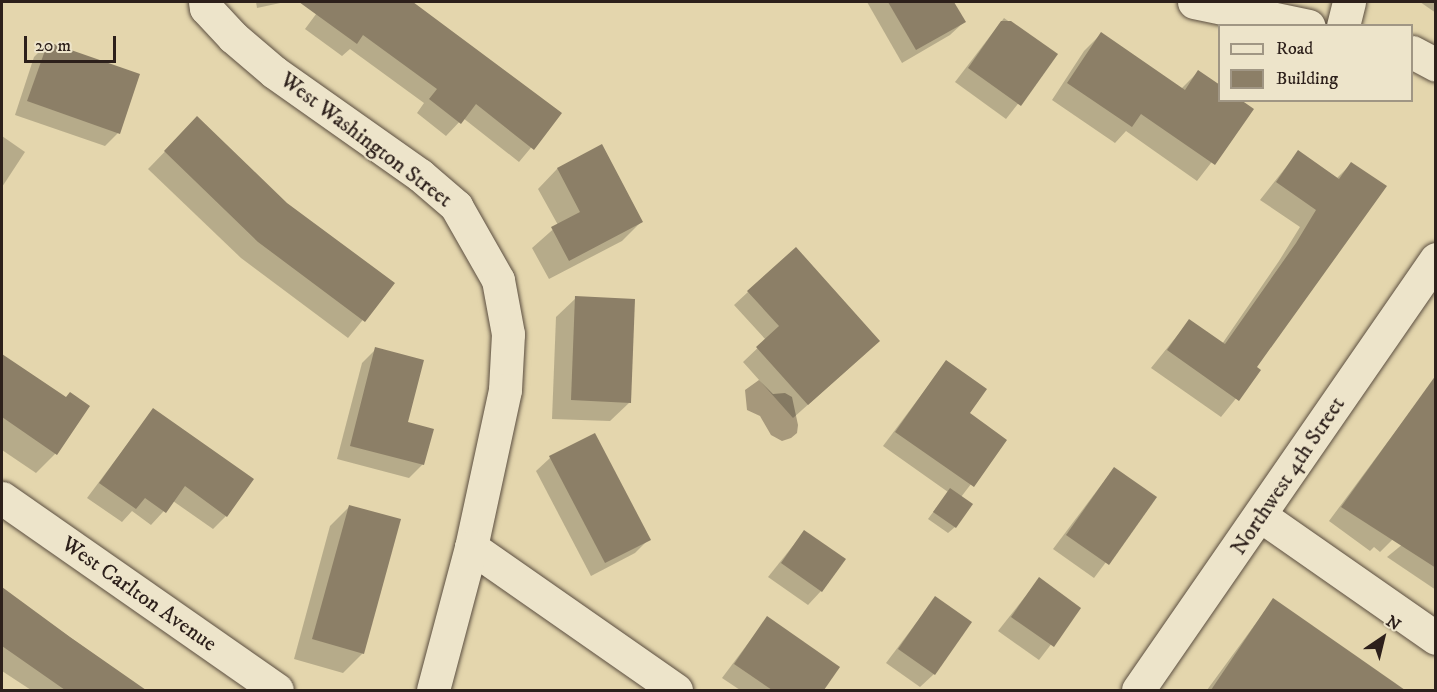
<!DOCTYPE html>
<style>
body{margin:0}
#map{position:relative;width:1437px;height:692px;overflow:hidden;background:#e4d6ad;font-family:"IM FELL DW Pica",serif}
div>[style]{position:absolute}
.water>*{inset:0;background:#a6987b}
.shadow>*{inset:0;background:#0003}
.building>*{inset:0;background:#8c7f67}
.roads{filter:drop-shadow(0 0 2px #5b4e40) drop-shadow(0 0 2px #5b4e40)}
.minor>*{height:33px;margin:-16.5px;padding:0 16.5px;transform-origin:16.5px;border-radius:16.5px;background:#ede4ca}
span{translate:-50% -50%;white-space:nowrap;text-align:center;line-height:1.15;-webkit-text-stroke:4.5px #ede4ca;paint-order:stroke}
.street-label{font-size:22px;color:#2d201b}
.frame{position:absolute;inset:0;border:3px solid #2d201b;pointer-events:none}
.legend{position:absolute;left:1218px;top:24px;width:195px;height:78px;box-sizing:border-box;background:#ede4ca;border:2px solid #a09684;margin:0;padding:8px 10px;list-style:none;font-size:18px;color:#2d201b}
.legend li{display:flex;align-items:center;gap:12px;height:30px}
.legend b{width:30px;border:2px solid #a09684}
.north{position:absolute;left:1353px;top:608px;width:60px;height:60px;-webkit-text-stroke:4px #ede4ca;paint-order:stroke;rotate:35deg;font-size:16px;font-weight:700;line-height:24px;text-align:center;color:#2d201b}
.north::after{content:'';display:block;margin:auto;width:21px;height:27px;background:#2d201b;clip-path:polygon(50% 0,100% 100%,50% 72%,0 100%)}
.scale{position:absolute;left:24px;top:36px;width:92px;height:27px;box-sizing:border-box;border:3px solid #2d201b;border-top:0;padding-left:8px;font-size:18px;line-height:21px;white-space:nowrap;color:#2d201b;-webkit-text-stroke:4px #ede4ca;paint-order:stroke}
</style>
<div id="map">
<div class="water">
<div style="clip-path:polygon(759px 380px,773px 394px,785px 393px,792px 397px,798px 425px,797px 433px,791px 438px,782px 441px,771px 435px,760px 416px,747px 410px,745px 390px)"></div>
</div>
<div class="shadow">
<div style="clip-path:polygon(256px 2px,285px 2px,257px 8px)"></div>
<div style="clip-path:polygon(325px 2px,410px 2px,560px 113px,519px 162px,463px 118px,446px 136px,417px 113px,424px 103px,350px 49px,342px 56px,305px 29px)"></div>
<div style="clip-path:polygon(867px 2px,952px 2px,964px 22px,950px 35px,902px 63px)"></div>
<div style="clip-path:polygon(1420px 2px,1436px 2px,1436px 13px)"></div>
<div style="clip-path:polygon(1004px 18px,1056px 55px,1006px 119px,955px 82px)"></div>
<div style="clip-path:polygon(1101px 34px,1181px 89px,1198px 72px,1220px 100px,1252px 110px,1197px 181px,1126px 131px,1115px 143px,1052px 100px,1084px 51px)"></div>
<div style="clip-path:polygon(48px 43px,118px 133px,105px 146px,15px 115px,34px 57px)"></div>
<div style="clip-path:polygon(181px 135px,393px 283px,348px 338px,241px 258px,148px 169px)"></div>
<div style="clip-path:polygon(2px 136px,25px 152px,2px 187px)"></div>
<div style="clip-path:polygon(601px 146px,641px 222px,622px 241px,549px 279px,532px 248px,558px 225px,538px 189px,557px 169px)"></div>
<div style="clip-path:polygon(1298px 152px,1337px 178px,1352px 163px,1255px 367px,1259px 370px,1221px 417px,1151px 368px,1189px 321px,1222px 344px,1279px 261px,1300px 227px,1260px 200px)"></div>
<div style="clip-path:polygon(748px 292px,865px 354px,793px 418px,743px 362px,766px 340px,734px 305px)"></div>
<div style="clip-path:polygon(576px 298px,630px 402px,610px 421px,552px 419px,556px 317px)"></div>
<div style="clip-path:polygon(376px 349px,423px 464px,409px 478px,337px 459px,362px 363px)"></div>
<div style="clip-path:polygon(2px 355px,65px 399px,55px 454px,36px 473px,2px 450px)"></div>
<div style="clip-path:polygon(946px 362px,968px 414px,1005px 440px,961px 497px,955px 527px,948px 533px,928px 519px,948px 492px,883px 446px)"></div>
<div style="clip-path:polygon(1430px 385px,1394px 538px,1380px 552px,1374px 547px,1370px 551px,1329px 521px)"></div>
<div style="clip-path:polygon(153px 410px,226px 516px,213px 529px,173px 501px,151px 525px,132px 511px,122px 522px,87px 498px)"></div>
<div style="clip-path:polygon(594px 435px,649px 539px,635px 553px,591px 576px,536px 471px,550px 458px)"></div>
<div style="clip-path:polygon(1114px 468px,1155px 497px,1094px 578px,1053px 549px)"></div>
<div style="clip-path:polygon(350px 506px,363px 653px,343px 673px,294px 659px,330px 526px)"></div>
<div style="clip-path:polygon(1436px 517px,1436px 590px,1387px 557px)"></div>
<div style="clip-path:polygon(804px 532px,821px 591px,808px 605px,768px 577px)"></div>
<div style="clip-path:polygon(1039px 579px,1079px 608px,1039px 660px,998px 631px)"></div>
<div style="clip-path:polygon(2px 589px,144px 690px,31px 690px,2px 671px)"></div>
<div style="clip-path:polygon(935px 598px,934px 674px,920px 687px,886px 663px)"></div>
<div style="clip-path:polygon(1273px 600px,1402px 690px,1290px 690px,1292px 679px,1284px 690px,1207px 690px)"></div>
<div style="clip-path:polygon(767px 618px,838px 668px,822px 690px,740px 690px,722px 678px)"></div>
</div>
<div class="building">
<div style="clip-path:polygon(299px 2px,413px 2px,562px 113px,534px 150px,476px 104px,461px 124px,429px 99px,437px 89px,363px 35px,357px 44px)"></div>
<div style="clip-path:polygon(888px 2px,954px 2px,966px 22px,916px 50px)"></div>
<div style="clip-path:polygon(1001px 21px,1011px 21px,1058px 54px,1021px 106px,968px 68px)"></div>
<div style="clip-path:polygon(1101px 32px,1185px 90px,1198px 70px,1220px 85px,1220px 100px,1241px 100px,1254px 109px,1215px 165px,1141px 114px,1132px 127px,1067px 83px)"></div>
<div style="clip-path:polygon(48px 42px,140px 74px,120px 134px,27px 101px)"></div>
<div style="clip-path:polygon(197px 116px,287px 203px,395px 283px,365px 322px,258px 242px,164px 151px)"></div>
<div style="clip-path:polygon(602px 144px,643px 222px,569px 261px,551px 227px,580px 212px,557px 168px)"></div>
<div style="clip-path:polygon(1298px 150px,1339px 179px,1351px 162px,1387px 186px,1257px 367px,1261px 370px,1239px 401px,1167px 350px,1189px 319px,1225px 344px,1296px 243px,1316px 210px,1276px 182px)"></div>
<div style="clip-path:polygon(796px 247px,880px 341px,808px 405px,756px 347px,779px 326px,747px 291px)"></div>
<div style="clip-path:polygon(575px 296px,635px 299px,631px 403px,571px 400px)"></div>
<div style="clip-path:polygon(375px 347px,424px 360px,408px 422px,434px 429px,424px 465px,350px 446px)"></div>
<div style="clip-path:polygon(2px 354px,66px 397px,70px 392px,90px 406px,57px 455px,2px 417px)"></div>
<div style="clip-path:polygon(946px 360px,987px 389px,970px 413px,1007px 440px,974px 487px,895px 432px)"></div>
<div style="clip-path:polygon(1436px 375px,1436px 568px,1341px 507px)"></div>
<div style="clip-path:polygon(153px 408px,254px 479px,227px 517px,185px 486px,166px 513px,145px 498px,136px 509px,99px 483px)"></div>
<div style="clip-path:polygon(595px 433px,651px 540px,605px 563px,549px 456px)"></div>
<div style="clip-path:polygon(1114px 467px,1157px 497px,1109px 565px,1066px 535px)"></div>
<div style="clip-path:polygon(950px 488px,973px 504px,956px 528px,933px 512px)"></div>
<div style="clip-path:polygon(349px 505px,401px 519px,364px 654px,312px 639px)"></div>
<div style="clip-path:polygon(804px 530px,846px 559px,822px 592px,781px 563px)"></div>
<div style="clip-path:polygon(1039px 577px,1081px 608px,1054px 647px,1011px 617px)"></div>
<div style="clip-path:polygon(2px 587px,70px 637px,146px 690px,65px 690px,2px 646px)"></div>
<div style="clip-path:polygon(935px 596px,972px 622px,935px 675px,898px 649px)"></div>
<div style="clip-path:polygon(1273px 598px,1352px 653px,1405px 690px,1211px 690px)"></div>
<div style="clip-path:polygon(767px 616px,840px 667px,824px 690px,772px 690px,734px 664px)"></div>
</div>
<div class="roads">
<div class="minor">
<div style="left:205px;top:2px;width:6px;rotate:81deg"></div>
<div style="left:206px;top:8px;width:40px;rotate:47deg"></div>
<div style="left:233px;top:37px;width:54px;rotate:40.5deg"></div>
<div style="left:274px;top:72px;width:179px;rotate:35.2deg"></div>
<div style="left:420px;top:175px;width:48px;rotate:40.7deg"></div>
<div style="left:456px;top:206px;width:85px;rotate:60.4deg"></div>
<div style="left:498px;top:280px;width:55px;rotate:79.5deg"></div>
<div style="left:508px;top:334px;width:56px;rotate:93.1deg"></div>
<div style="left:505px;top:390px;width:161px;rotate:102.2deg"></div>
<div style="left:471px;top:547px;width:250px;rotate:34.9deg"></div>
<div style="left:1194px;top:2px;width:117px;rotate:11.8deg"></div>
<div style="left:1343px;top:26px;width:25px;rotate:-76deg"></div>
<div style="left:1412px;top:52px;width:27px;rotate:28deg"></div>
<div style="left:2px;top:498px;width:335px;rotate:34.9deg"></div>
<div style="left:1261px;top:516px;width:213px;rotate:34.9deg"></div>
<div style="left:433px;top:690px;width:148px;rotate:-75.1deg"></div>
<div style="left:1138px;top:690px;width:524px;rotate:-55.34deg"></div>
</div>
</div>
<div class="street-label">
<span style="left:366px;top:140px;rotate:37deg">West Washington Street</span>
<span style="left:1288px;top:476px;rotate:-56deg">Northwest 4th Street</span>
<span style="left:139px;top:594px;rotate:35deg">West Carlton Avenue</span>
</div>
<div class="frame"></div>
<ul class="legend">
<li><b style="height:8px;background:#ede4ca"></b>Road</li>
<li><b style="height:16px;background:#8c7f67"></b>Building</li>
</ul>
<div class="north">N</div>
<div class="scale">20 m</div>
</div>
